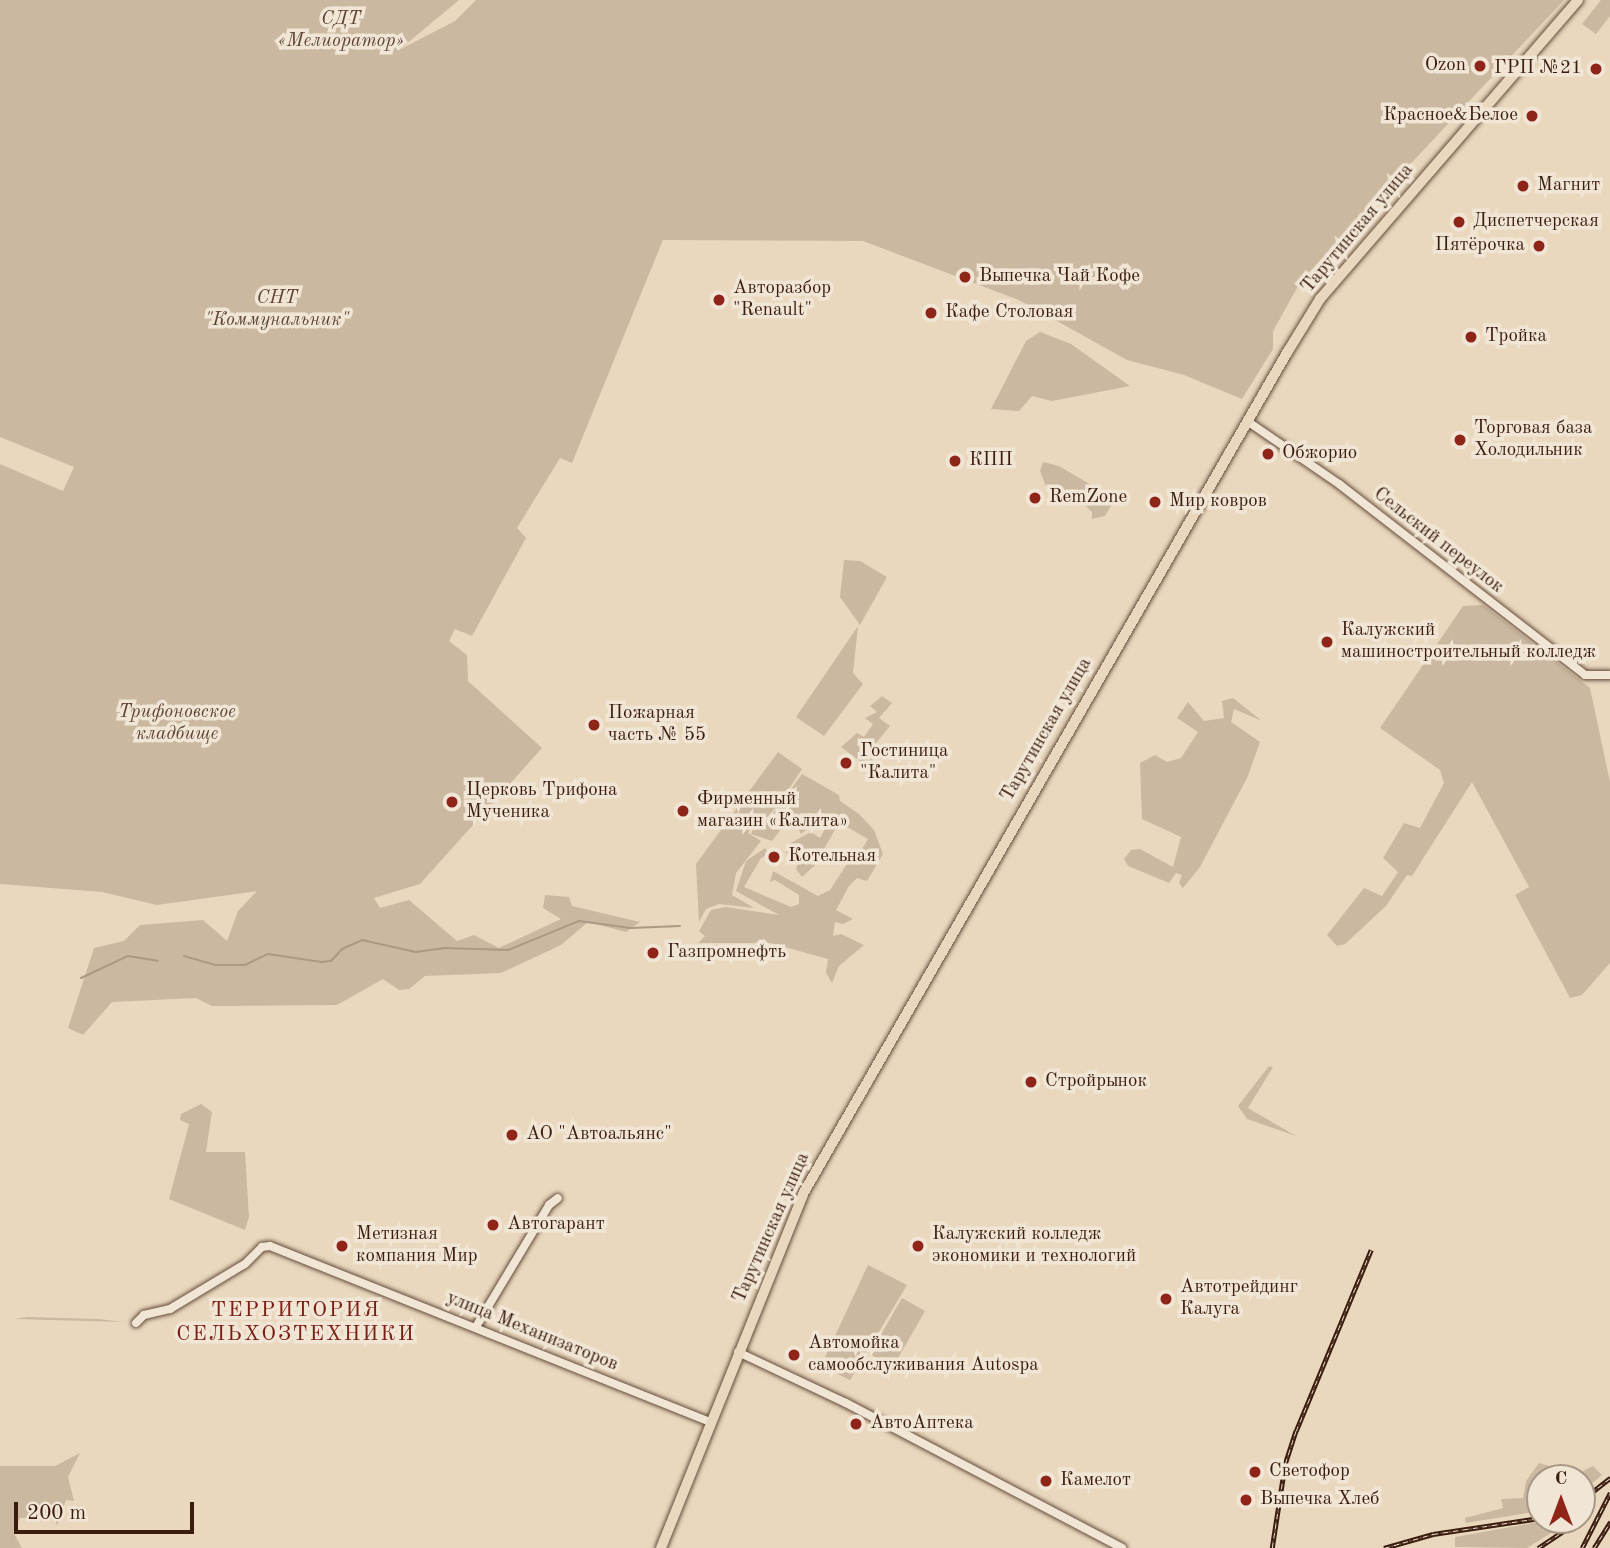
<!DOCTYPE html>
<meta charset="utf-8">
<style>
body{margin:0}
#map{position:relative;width:1610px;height:1548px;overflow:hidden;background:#e9d8be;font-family:"Old Standard TT",serif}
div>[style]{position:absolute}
.green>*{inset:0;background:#cbb8a0}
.stream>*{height:2px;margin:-1px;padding:0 1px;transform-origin:1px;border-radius:1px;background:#ae9883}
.roads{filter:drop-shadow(0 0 2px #664c3c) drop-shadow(0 0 2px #664c3c)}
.minor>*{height:8px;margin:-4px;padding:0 4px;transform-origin:4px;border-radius:4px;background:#f1e6d5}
.major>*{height:10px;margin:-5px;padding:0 5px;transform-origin:5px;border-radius:5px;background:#e9d8be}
.rail>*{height:4.5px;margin-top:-2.25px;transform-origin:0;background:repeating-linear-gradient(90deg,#f1e6d5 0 5px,#3b1d10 0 10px);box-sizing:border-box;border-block:2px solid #3b1d10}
.dots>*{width:19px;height:19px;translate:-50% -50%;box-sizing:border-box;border:4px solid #f1e6d5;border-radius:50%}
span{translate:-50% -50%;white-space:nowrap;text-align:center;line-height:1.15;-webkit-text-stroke:7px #f1e6d5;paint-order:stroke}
.park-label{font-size:19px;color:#5f4434;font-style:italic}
.poi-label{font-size:19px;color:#3b1d10}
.right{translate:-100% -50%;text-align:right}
.left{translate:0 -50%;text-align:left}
.street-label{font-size:19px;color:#3b1d10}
.neighbourhood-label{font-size:21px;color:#7a1f14;letter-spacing:2px}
.north{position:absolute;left:1526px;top:1464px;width:70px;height:70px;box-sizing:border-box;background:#f1e6d5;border:2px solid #a89686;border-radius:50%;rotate:0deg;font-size:19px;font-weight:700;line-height:28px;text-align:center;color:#3b1d10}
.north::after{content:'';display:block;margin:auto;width:24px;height:32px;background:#8f2418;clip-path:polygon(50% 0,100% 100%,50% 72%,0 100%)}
.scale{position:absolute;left:14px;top:1502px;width:180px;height:32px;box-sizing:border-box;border:4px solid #3b1d10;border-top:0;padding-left:9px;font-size:21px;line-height:24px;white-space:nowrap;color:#3b1d10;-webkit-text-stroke:5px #f1e6d5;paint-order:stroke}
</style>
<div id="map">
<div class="green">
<div style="clip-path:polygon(0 0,459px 0,399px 50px,455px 21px,476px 0,1564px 0,1301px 281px,1273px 331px,1273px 349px,1242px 399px,1184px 375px,1127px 360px,1021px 301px,863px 241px,663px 240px,572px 463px,560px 458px,517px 528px,526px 538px,472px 636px,455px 629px,449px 641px,467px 655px,468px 681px,542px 748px,420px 884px,374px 898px,380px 908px,409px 900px,457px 941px,474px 935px,499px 948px,561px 919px,543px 908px,545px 895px,569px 897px,572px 906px,640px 922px,626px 932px,588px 922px,561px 945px,501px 973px,425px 976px,409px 989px,399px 990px,383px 979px,337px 1005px,212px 1006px,196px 998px,112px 1002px,83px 1035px,68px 1028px,94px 948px,124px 941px,140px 925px,203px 920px,227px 941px,238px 911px,257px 891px,157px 905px,102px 892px,0 884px,0 464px,63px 491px,74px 467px,0 437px)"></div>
<div style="clip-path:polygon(1601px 0,1610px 0,1610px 16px,1596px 34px,1582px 24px)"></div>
<div style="clip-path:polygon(1040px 332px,1071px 344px,1130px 386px,1052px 401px,1032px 396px,1019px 411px,991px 409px,1026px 341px)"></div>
<div style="clip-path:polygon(1043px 462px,1059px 466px,1115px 499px,1105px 516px,1092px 519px,1092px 512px,1071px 492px,1046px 486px,1040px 471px)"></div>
<div style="clip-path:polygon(844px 560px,860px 561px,887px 577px,860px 625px,840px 597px)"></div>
<div style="clip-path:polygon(1483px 605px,1590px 688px,1610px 782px,1610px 963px,1582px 995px,1570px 998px,1515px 895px,1529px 887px,1472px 782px,1412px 876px,1407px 875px,1386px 906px,1345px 944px,1337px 946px,1327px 935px,1364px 888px,1382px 896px,1398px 872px,1383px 858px,1404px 823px,1420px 828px,1444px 783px,1440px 770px,1380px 728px,1463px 606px)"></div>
<div style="clip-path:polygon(858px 626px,853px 673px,863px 684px,824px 736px,796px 717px)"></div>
<div style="clip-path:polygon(882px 696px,892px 703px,879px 718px,890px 726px,866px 755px,873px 760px,868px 767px,841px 747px,857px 733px,864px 737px,873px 724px,865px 718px,877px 712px,870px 706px)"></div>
<div style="clip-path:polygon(1233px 698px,1262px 721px,1234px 709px,1231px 722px,1260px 742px,1248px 776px,1200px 867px,1183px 888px,1179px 883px,1182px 875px,1176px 873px,1169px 883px,1128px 866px,1124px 859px,1131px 850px,1140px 849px,1173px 867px,1181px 837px,1142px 819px,1140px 763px,1155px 755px,1167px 762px,1181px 758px,1198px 732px,1177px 718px,1188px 702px,1204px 721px,1224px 718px,1222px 701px)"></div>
<div style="clip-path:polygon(778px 752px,802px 769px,779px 804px,767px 817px,757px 817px,748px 833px,761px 841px,736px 873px,732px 895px,754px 908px,719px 904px,706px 909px,699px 922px,696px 864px)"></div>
<div style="clip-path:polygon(802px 774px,839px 795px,840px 801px,859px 814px,874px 830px,883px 854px,867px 881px,857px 878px,849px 886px,836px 910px,853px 919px,843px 924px,835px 922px,833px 936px,841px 934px,864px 945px,839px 966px,832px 983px,826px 973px,828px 959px,770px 943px,698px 943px,705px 936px,699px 931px,711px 910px,726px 907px,779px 915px,736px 891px,746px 861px,765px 848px,769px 854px,761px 858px,744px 887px,791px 907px,799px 904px,799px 895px,775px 880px,770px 882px,773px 871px,818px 896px,830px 890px,856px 850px,862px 849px,868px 839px,847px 827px,837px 815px,833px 819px,837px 826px,815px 865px,802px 877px,796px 869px,799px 859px,786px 853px,787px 845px,811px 832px,820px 838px,827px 825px,824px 816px,801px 834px,795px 821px,781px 829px,772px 841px,751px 834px,757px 819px,767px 823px,777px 807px,782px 808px,783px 800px)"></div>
<div style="clip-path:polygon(1269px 1066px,1273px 1067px,1248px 1108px,1296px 1136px,1247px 1119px,1238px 1106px)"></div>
<div style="clip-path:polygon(201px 1104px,212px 1112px,206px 1152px,245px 1152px,249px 1217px,245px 1230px,169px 1199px,189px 1124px,180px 1120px,181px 1114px)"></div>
<div style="clip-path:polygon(868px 1265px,907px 1285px,850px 1380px,821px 1366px)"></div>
<div style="clip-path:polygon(902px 1298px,925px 1311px,893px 1367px,870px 1354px)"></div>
<div style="clip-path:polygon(27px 1317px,99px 1319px,123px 1322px,14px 1319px)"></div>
<div style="clip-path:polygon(80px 1453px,68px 1477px,74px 1501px,66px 1500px,57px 1526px,55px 1517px,20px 1518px,13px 1532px,22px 1548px,0 1548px,0 1466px,55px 1466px)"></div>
<div style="clip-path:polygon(1539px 1463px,1577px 1474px,1593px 1466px,1602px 1475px,1582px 1492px,1582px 1478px,1540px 1478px,1540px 1511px,1466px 1523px,1465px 1518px,1503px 1508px,1501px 1499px,1523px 1498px,1526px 1481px)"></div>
<div style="clip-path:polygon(1549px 1520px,1572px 1520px,1527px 1548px,1455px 1547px,1455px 1537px)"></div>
</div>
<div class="stream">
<div style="left:184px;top:956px;width:33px;rotate:16deg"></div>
<div style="left:216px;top:965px;width:29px"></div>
<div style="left:245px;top:965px;width:25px;rotate:-26deg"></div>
<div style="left:268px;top:954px;width:54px;rotate:8.6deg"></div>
<div style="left:321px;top:962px;width:10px;rotate:-6deg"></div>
<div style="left:331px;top:961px;width:16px;rotate:-47deg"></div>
<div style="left:342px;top:949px;width:22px;rotate:-24deg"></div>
<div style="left:362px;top:940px;width:55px;rotate:12.5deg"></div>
<div style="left:416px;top:952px;width:27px;rotate:-8deg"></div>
<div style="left:443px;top:948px;width:65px;rotate:1.8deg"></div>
<div style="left:508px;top:950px;width:77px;rotate:-22.2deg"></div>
<div style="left:579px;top:921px;width:52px;rotate:7.7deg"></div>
<div style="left:631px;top:928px;width:49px;rotate:-2.3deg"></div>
<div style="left:81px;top:978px;width:52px;rotate:-25.1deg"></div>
<div style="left:128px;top:956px;width:30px;rotate:9deg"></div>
</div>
<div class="roads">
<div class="minor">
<div style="left:1247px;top:421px;width:112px;rotate:34.4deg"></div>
<div style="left:1339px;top:484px;width:311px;rotate:37.8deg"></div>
<div style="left:1585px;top:675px;width:25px"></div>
<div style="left:136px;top:1323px;width:11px;rotate:-45deg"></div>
<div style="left:144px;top:1315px;width:27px;rotate:-13deg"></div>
<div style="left:170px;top:1309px;width:87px;rotate:-31deg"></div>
<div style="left:245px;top:1264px;width:24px;rotate:-45deg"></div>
<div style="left:262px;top:1247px;width:8px;rotate:-7deg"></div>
<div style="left:270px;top:1246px;width:475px;rotate:21.8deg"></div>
<div style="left:477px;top:1325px;width:140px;rotate:-59deg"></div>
<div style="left:549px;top:1205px;width:11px;rotate:-38deg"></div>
<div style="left:738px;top:1352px;width:119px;rotate:25.3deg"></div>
<div style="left:846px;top:1403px;width:312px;rotate:27.7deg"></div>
</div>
<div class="major">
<div style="left:661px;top:1548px;width:381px;rotate:-68.1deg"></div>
<div style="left:803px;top:1194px;width:973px;rotate:-60.09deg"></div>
<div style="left:1288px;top:351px;width:61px;rotate:-58.4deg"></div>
<div style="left:1320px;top:299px;width:395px;rotate:-49.2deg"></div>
</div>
</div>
<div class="rail">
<div style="left:1582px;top:1500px;width:36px;rotate:-38deg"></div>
<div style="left:1272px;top:1548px;width:85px;rotate:-81.2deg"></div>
<div style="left:1285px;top:1464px;width:35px;rotate:-72deg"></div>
<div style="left:1296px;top:1431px;width:196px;rotate:-67.5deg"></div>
<div style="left:1384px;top:1548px;width:51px;rotate:-15.9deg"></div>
<div style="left:1433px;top:1534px;width:108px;rotate:-8.5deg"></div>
<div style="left:1538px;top:1548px;width:50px;rotate:-33.7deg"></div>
<div style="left:1582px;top:1548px;width:62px;rotate:-63deg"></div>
<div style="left:1594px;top:1548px;width:31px;rotate:-58deg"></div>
</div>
<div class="dots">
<div style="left:1480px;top:66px;background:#8f2418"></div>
<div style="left:1596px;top:69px;background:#8f2418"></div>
<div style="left:1532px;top:116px;background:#8f2418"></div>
<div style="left:1523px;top:186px;background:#8f2418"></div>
<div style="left:1459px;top:222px;background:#8f2418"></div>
<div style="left:1539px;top:246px;background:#8f2418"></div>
<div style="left:965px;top:277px;background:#8f2418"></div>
<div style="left:719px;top:300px;background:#8f2418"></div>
<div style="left:931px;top:313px;background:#8f2418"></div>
<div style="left:1471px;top:337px;background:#8f2418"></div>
<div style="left:1460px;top:440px;background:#8f2418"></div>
<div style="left:1268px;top:454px;background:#8f2418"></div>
<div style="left:955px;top:461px;background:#8f2418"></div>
<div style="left:1035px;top:498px;background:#8f2418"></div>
<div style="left:1155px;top:502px;background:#8f2418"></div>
<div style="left:1327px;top:642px;background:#8f2418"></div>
<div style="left:594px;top:725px;background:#8f2418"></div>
<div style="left:846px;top:763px;background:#8f2418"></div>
<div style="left:452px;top:802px;background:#8f2418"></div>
<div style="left:683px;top:811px;background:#8f2418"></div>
<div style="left:774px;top:857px;background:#8f2418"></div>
<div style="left:653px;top:953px;background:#8f2418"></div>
<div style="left:1031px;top:1082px;background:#8f2418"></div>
<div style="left:512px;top:1135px;background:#8f2418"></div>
<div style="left:493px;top:1225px;background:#8f2418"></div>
<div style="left:342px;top:1246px;background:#8f2418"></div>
<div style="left:918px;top:1246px;background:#8f2418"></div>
<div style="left:1166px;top:1299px;background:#8f2418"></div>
<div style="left:794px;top:1355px;background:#8f2418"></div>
<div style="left:856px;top:1424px;background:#8f2418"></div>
<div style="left:1255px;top:1472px;background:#8f2418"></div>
<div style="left:1046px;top:1481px;background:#8f2418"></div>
<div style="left:1246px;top:1500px;background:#8f2418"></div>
</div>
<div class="park-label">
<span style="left:341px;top:31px">СДТ<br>«Мелиоратор»</span>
<span style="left:277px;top:310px">СНТ<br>"Коммунальник"</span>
<span style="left:177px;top:724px">Трифоновское<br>кладбище</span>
</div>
<div class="poi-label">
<span class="right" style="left:1466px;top:66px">Ozon</span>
<span class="right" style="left:1582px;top:69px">ГРП №21</span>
<span class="right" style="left:1518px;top:116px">Красное&amp;Белое</span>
<span class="left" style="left:1537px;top:186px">Магнит</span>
<span class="left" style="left:1473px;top:222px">Диспетчерская</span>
<span class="right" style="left:1525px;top:246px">Пятёрочка</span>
<span class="left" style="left:979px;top:277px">Выпечка Чай Кофе</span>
<span class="left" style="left:733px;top:300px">Авторазбор<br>"Renault"</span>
<span class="left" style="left:945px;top:313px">Кафе Столовая</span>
<span class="left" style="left:1485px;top:337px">Тройка</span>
<span class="left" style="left:1474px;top:440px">Торговая база<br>Холодильник</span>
<span class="left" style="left:1282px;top:454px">Обжорио</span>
<span class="left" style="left:969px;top:461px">КПП</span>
<span class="left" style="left:1049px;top:498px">RemZone</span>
<span class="left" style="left:1169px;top:502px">Мир ковров</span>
<span class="left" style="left:1341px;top:642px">Калужский<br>машиностроительный колледж</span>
<span class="left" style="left:608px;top:725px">Пожарная<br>часть № 55</span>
<span class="left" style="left:860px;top:763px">Гостиница<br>"Калита"</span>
<span class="left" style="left:466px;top:802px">Церковь Трифона<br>Мученика</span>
<span class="left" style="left:697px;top:811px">Фирменный<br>магазин «Калита»</span>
<span class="left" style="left:788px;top:857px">Котельная</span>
<span class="left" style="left:667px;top:953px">Газпромнефть</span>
<span class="left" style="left:1045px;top:1082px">Стройрынок</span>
<span class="left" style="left:526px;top:1135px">АО "Автоальянс"</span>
<span class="left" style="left:507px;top:1225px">Автогарант</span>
<span class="left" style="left:356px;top:1246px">Метизная<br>компания Мир</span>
<span class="left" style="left:932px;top:1246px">Калужский колледж<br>экономики и технологий</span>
<span class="left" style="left:1180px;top:1299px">Автотрейдинг<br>Калуга</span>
<span class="left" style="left:808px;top:1355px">Автомойка<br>самообслуживания Autospa</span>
<span class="left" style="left:870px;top:1424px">АвтоАптека</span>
<span class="left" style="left:1269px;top:1472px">Светофор</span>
<span class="left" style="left:1060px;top:1481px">Камелот</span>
<span class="left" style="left:1260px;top:1500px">Выпечка Хлеб</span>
</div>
<div class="street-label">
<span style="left:1358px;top:229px;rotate:-50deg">Тарутинская улица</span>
<span style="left:1438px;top:541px;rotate:38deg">Сельский переулок</span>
<span style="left:1047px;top:730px;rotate:-60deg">Тарутинская улица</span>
<span style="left:772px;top:1228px;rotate:-66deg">Тарутинская улица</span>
<span style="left:532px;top:1332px;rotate:22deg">улица Механизаторов</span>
</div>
<div class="neighbourhood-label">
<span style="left:296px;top:1323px">ТЕРРИТОРИЯ<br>СЕЛЬХОЗТЕХНИКИ</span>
</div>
<div class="north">С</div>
<div class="scale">200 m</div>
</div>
